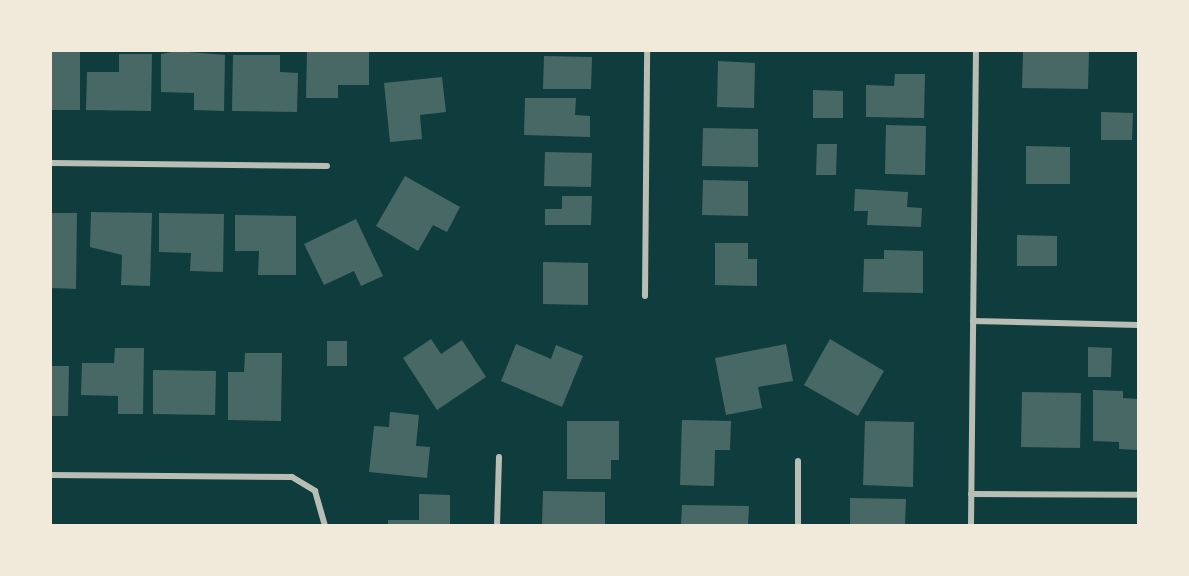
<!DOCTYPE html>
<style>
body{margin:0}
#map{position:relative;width:1189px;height:576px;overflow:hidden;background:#0f3d3e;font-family:"DM Sans",sans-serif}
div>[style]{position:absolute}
.building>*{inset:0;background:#486865}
.minor>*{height:6px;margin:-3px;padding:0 3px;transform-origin:3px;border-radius:3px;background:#b8beb3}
span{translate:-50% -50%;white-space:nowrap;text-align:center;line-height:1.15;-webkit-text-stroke:4.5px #f1e9da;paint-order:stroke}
.frame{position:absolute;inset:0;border:52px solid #f1e9da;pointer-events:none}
</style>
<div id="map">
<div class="building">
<div style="clip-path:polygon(51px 51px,80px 51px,80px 110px,51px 110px)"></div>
<div style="clip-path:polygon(176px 51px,225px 55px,224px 111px,194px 110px,194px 93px,161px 92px,161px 54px)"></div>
<div style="clip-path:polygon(307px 51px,369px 51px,369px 85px,338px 85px,338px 98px,306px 98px)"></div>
<div style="clip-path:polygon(1023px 51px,1089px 51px,1088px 89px,1022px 88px)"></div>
<div style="clip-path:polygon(119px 54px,152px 54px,151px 111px,86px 110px,87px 72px,119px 72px)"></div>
<div style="clip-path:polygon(233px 55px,280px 55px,280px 72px,298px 73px,297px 112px,232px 111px)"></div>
<div style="clip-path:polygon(544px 56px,592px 57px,591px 89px,543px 89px)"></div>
<div style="clip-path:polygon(718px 61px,755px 63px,754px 108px,717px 107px)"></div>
<div style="clip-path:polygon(895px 74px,925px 74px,924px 118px,866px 117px,866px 85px,894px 86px)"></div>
<div style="clip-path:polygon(442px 77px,446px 112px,420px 115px,422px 139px,390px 142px,384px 83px)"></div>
<div style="clip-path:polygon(813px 90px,843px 91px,843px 118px,813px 118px)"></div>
<div style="clip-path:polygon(525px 98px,576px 98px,575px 115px,590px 116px,590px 137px,524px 135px)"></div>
<div style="clip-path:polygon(1101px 112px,1133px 113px,1132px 140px,1101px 140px)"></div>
<div style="clip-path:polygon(886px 125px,926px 126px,925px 175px,885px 174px)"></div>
<div style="clip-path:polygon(703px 128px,758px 129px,758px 167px,702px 166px)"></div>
<div style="clip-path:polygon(817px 144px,837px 144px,836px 175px,816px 175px)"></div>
<div style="clip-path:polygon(1026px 146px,1070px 147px,1070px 184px,1026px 184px)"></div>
<div style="clip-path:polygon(545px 152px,592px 153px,591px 187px,544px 186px)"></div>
<div style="clip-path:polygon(405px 176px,460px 207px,447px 232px,433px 225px,418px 251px,376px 226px)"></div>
<div style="clip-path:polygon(703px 180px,748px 181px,748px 216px,702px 215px)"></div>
<div style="clip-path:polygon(855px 189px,908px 192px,907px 207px,922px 208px,921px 227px,867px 225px,868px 211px,854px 211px)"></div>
<div style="clip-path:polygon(562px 196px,592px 196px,591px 225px,545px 225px,545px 209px,562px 209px)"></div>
<div style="clip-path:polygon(91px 212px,152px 213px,150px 286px,121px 285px,122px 255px,90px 247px)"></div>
<div style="clip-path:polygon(51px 213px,77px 213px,76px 289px,51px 288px)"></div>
<div style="clip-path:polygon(159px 213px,224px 214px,223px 272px,190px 271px,191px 253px,159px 252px)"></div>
<div style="clip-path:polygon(235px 215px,296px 216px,296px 275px,258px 275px,259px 251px,235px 251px)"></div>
<div style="clip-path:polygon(356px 219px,383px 276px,361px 286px,354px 271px,324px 285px,304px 244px)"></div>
<div style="clip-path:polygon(1017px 235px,1057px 236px,1057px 266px,1017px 266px)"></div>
<div style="clip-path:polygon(715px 243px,748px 243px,748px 259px,757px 259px,757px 286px,715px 285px)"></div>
<div style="clip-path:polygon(884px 250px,923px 251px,923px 293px,863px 292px,864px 259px,884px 259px)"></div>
<div style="clip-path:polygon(543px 262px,588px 263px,588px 305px,543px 304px)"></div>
<div style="clip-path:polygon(431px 339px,441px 354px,462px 340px,486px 377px,437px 410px,403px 358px)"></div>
<div style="clip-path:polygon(830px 339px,884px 371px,858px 416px,804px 385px)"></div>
<div style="clip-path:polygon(327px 341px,347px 341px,347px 366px,327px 366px)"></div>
<div style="clip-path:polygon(516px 344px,551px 359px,556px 345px,583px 356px,562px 407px,501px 381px)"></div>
<div style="clip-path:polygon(786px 344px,793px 381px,758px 387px,762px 408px,726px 415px,715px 358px)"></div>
<div style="clip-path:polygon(1088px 347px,1112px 348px,1111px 377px,1088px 377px)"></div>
<div style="clip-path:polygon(115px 348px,144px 348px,143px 414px,118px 414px,118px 396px,81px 395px,82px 363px,114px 363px)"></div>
<div style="clip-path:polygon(245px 353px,282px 353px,281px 421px,228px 420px,228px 372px,244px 372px)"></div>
<div style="clip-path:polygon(51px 366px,69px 366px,68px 416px,51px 416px)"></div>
<div style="clip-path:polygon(153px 370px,216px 371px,215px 415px,153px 414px)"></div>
<div style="clip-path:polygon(1093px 390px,1123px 391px,1123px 398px,1138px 399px,1138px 450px,1119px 449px,1119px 442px,1093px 441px)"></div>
<div style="clip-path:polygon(1022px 392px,1081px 393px,1080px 448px,1021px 447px)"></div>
<div style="clip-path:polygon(390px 412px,419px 415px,416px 446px,430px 447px,427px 478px,369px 472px,374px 426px,389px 427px)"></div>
<div style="clip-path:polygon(682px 420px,731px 421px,730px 450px,715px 450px,714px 486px,680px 485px)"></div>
<div style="clip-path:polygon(567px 421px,619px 421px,619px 460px,611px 460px,611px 479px,567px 479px)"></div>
<div style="clip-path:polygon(865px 421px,914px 422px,913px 487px,863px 485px)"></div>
<div style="clip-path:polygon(543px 491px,605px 492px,605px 524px,542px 525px)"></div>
<div style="clip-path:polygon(419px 494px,450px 495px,450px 525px,388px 525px,388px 520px,419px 520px)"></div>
<div style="clip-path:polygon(850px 498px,906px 499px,905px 525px,850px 525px)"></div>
<div style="clip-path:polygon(682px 505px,749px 506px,748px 525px,681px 525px)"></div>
</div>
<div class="minor">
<div style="left:51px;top:163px;width:276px;rotate:0.6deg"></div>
<div style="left:645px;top:296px;width:245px;rotate:-89.5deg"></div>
<div style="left:973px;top:321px;width:165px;rotate:1.4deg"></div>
<div style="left:51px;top:475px;width:241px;rotate:0.5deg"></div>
<div style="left:292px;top:477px;width:27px;rotate:31deg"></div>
<div style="left:315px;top:491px;width:35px;rotate:74deg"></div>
<div style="left:971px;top:494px;width:167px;rotate:0.3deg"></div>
<div style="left:497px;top:525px;width:68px;rotate:-88.3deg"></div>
<div style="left:798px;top:525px;width:64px;rotate:-90deg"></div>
<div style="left:971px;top:525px;width:474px;rotate:-89.4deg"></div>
</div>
<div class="frame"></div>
</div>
